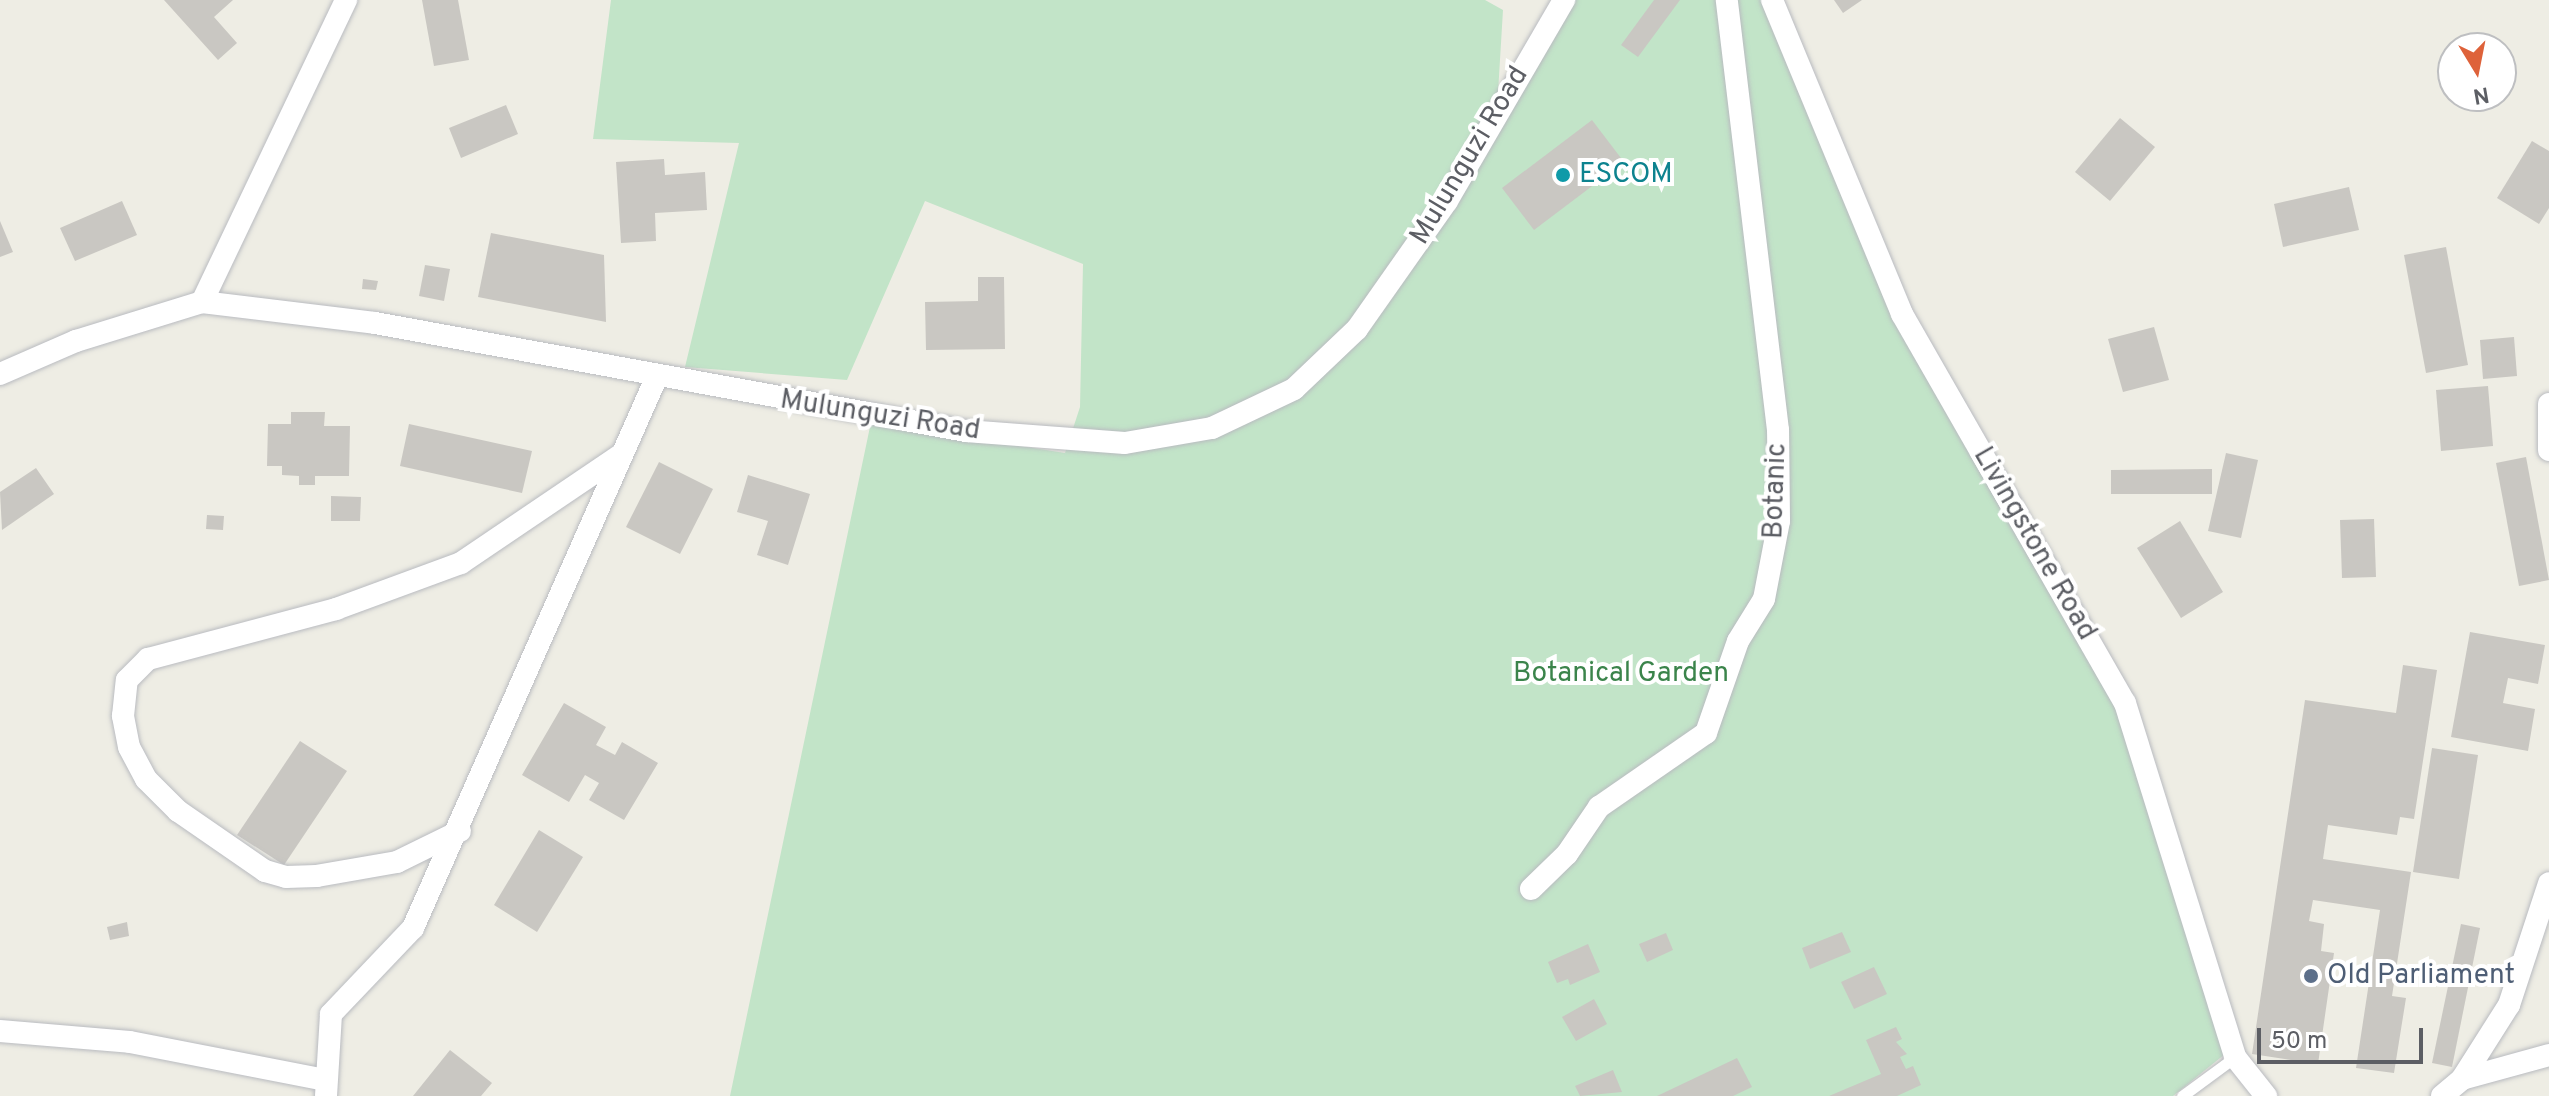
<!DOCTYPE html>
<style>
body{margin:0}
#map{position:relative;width:2549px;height:1096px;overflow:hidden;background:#eeede4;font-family:Overpass,sans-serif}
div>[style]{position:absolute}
.green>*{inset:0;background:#c2e4c8}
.building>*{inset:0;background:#c9c7c2}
.roads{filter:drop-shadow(0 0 2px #b9bbc0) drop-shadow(0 0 2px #b9bbc0)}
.service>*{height:11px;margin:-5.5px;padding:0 5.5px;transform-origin:5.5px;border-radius:5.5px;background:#fff}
.minor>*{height:22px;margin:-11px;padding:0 11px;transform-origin:11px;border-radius:11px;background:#fff}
.dots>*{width:22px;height:22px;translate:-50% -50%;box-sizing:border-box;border:4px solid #fff;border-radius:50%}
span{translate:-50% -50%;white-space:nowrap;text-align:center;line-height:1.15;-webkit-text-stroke:8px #fff;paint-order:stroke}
.street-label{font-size:28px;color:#5c5e64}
.culture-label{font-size:28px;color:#0d838f}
.left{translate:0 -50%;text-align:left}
.park-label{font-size:28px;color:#3b844b}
.service-label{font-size:28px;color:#4e5e75}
.north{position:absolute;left:2437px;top:32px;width:80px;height:80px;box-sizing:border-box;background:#fff;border:2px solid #bebfc1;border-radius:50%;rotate:170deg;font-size:22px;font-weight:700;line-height:32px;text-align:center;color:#5c5e64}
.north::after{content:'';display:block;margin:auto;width:28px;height:36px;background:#de623a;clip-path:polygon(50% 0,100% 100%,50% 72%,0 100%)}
.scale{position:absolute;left:2257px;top:1028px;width:166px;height:36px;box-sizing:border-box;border:4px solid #5c5e64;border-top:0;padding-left:10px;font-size:24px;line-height:28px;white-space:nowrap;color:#5c5e64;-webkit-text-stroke:6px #fff;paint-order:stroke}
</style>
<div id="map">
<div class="green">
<div style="clip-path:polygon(611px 0,1485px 0,1503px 10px,1496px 126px,1574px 0,1779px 0,1888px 297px,2132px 714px,2225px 1054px,2173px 1096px,730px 1096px,871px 422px,1065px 453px,1080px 407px,1083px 264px,925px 201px,847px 380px,685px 367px,739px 143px,593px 139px)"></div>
</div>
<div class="building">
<div style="clip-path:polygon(164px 0,233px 0,214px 17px,237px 43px,218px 60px)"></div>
<div style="clip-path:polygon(422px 0,458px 0,469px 60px,434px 66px)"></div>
<div style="clip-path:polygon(1654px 0,1680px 0,1638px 57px,1621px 45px)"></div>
<div style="clip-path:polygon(1834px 0,1862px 0,1843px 13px)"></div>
<div style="clip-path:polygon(506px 105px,518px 134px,461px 158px,449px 128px)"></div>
<div style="clip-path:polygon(2120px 118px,2155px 147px,2110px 201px,2075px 172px)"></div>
<div style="clip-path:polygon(1592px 120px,1624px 162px,1534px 230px,1502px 188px)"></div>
<div style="clip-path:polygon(2532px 141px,2549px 151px,2549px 208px,2539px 224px,2497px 198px)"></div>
<div style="clip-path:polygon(664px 159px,665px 175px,705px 172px,707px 210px,655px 213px,656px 241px,621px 243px,616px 162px)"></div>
<div style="clip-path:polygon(2349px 187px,2359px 230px,2283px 247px,2274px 204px)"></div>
<div style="clip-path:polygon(122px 201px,137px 235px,75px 261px,60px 228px)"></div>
<div style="clip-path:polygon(0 221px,13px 252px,0 257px)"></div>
<div style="clip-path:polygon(491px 233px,604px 255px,606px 322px,478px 297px)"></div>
<div style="clip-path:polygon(2446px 247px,2468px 365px,2426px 373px,2404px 255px)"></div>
<div style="clip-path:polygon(425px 265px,450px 269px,444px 301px,419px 296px)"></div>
<div style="clip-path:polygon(978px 277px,1004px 277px,1005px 349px,926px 350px,925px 302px,978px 301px)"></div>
<div style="clip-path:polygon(363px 279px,378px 281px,376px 290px,362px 289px)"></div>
<div style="clip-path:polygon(2154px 327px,2169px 380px,2123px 392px,2108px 339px)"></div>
<div style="clip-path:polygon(2514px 337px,2517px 376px,2483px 379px,2480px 340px)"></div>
<div style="clip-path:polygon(2488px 386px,2493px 446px,2441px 451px,2436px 390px)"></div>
<div style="clip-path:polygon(291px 412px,325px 412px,324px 426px,350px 426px,349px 476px,315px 476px,315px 485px,299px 485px,299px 476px,282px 475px,282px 466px,267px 466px,268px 424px,291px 424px)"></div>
<div style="clip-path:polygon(409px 424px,532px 451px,522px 493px,400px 466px)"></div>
<div style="clip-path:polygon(2226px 453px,2258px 460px,2241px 538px,2208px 531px)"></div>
<div style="clip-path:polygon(2526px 457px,2549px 580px,2519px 586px,2496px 463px)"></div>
<div style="clip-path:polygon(659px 462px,713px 489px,680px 554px,626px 527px)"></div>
<div style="clip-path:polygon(36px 468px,54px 494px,2px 530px,0 492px)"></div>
<div style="clip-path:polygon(2212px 469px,2212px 494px,2111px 494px,2111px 470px)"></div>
<div style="clip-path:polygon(748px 475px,810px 494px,788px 565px,757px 555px,768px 521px,737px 512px)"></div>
<div style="clip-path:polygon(331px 496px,361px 497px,360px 521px,331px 521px)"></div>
<div style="clip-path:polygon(207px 515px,224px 516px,223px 530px,206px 529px)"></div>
<div style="clip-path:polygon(2374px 519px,2376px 577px,2342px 578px,2340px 520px)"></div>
<div style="clip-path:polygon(2180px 521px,2223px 592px,2181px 618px,2137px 548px)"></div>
<div style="clip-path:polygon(2470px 632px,2545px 645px,2538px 684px,2508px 678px,2503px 703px,2535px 709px,2528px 751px,2451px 737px)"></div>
<div style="clip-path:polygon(2403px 665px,2437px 670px,2414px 819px,2400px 817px,2397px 835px,2328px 825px,2323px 859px,2411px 872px,2392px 996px,2406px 998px,2394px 1073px,2356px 1068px,2380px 910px,2313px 900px,2309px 921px,2324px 924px,2321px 951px,2334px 953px,2318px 1064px,2252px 1054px,2305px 700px,2396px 713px)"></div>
<div style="clip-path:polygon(564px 703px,606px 727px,596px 745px,615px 755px,622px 742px,658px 763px,624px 820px,589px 800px,599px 783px,585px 775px,569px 802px,522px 775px)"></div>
<div style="clip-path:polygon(300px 741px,347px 771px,284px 865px,237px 835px)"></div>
<div style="clip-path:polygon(2432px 748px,2478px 755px,2459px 879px,2413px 872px)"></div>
<div style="clip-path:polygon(539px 830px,583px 857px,537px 932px,494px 905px)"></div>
<div style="clip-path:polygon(127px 922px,129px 936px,110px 940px,107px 927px)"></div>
<div style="clip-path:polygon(2461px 924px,2480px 928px,2452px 1067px,2432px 1063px)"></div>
<div style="clip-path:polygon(1842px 932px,1851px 952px,1810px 969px,1802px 948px)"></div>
<div style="clip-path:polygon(1666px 933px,1673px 950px,1647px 962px,1639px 944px)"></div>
<div style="clip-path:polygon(1588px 944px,1600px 972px,1570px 985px,1568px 979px,1557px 983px,1548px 962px)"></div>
<div style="clip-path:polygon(1874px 967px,1887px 994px,1854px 1009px,1841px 982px)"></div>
<div style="clip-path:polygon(1594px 999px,1607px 1024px,1576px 1041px,1562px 1017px)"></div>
<div style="clip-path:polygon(1896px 1027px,1902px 1039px,1896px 1042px,1907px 1054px,1900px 1057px,1906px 1069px,1913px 1066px,1921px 1085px,1897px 1096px,1829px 1096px,1881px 1074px,1866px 1040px)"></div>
<div style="clip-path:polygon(450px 1050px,492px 1083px,481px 1096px,413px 1096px)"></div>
<div style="clip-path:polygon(1737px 1058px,1752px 1087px,1733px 1096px,1657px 1096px)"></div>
<div style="clip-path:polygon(1613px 1070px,1622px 1092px,1580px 1096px,1575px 1086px)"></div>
</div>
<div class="roads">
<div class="service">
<div style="left:2182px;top:1096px;width:66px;rotate:-36.3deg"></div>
</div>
<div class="minor">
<div style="left:1772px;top:0;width:340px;rotate:67.5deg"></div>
<div style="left:1902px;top:314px;width:448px;rotate:60.2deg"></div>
<div style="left:2125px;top:703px;width:371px;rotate:72.7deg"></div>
<div style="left:2235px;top:1057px;width:50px;rotate:51.5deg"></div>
<div style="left:202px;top:302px;width:335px;rotate:-64.5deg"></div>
<div style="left:0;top:374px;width:83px;rotate:-23.5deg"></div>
<div style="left:76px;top:341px;width:132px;rotate:-17.2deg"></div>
<div style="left:202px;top:302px;width:174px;rotate:6.9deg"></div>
<div style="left:375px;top:323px;width:601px;rotate:10.36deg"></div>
<div style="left:966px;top:431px;width:159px;rotate:4.3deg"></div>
<div style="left:1125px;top:443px;width:88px;rotate:-9.8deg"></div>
<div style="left:1212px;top:428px;width:91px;rotate:-25.4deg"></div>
<div style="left:1294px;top:389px;width:87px;rotate:-43.6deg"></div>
<div style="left:1357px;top:329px;width:156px;rotate:-54.9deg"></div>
<div style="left:1447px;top:201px;width:233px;rotate:-59.8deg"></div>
<div style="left:2549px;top:404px;width:46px;rotate:90deg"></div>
<div style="left:460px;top:831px;width:70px;rotate:153.8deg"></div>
<div style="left:397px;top:862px;width:81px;rotate:170.1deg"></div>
<div style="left:317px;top:876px;width:31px;rotate:178deg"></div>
<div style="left:286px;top:877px;width:22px;rotate:-164deg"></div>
<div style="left:265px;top:871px;width:106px;rotate:-145.4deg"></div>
<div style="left:178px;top:811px;width:45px;rotate:-135deg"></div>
<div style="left:146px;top:779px;width:36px;rotate:-118deg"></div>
<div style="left:129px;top:747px;width:32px;rotate:-101deg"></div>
<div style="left:123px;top:716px;width:36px;rotate:-84deg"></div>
<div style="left:127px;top:680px;width:30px;rotate:-45deg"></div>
<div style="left:148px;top:659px;width:195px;rotate:-14.9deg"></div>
<div style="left:336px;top:609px;width:133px;rotate:-20.2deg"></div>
<div style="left:461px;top:563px;width:194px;rotate:-34.1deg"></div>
<div style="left:1531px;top:889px;width:50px;rotate:-44.2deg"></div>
<div style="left:1567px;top:854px;width:57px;rotate:-55.8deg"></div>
<div style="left:1599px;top:807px;width:130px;rotate:-34.7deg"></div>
<div style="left:1706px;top:733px;width:97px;rotate:-70.8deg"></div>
<div style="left:1738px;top:641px;width:49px;rotate:-58.2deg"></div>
<div style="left:1764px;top:599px;width:79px;rotate:-79.1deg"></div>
<div style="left:1779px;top:521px;width:91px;rotate:-90.6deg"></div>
<div style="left:1778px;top:430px;width:433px;rotate:-96.8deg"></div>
<div style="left:0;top:1031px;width:130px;rotate:4.8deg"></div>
<div style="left:130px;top:1042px;width:199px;rotate:11deg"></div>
<div style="left:2462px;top:1079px;width:88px;rotate:-57.6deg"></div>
<div style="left:2509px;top:1005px;width:128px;rotate:-71.8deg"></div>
<div style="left:326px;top:1096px;width:82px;rotate:-86.5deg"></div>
<div style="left:331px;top:1014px;width:119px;rotate:-46.4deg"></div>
<div style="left:413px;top:928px;width:604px;rotate:-66.15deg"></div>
<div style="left:2442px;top:1096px;width:26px;rotate:-40deg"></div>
<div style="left:2462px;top:1079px;width:90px;rotate:-15.4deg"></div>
</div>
</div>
<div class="dots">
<div style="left:1563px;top:175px;background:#0f9aa8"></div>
<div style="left:2311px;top:976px;background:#5c6f8a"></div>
</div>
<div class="street-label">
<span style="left:1470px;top:156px;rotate:-59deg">Mulunguzi Road</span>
<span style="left:880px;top:416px;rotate:9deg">Mulunguzi Road</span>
<span style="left:1776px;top:491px;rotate:-88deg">Botanic</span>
<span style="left:2034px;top:544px;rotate:60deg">Livingstone Road</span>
</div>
<div class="culture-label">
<span class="left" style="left:1579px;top:175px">ESCOM</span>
</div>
<div class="park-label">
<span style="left:1621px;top:674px">Botanical Garden</span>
</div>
<div class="service-label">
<span class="left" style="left:2327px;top:976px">Old Parliament</span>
</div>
<div class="north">N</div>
<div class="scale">50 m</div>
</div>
